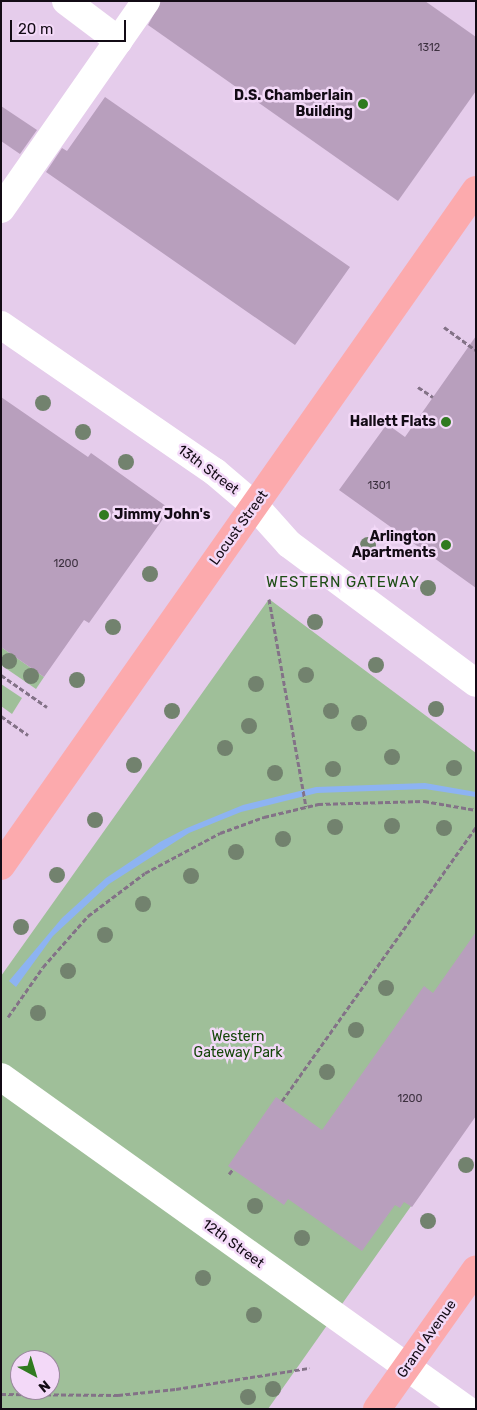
<!DOCTYPE html>
<style>
body{margin:0}
#map{position:relative;width:477px;height:1410px;overflow:hidden;background:#e5cceb;font-family:Rubik,sans-serif}
div>[style]{position:absolute}
.green>*{inset:0;background:#9fbf99}
.water>*{inset:0;background:#8db3f2}
.building>*{inset:0;background:#b89fbd}
.path>*{height:3px;margin-top:-1.5px;transform-origin:0;background:repeating-linear-gradient(90deg,#837287 0 5px,transparent 0 7.5px)}
.minor>*{height:28px;margin:-14px;padding:0 14px;transform-origin:14px;border-radius:14px;background:#fff}
.major>*{height:28px;margin:-14px;padding:0 14px;transform-origin:14px;border-radius:14px;background:#fcaaad}
.trees>*{width:16px;height:16px;margin:-8px;border-radius:50%;background:#72826e}
.dots>*{width:14px;height:14px;translate:-50% -50%;box-sizing:border-box;border:2px solid #f3d9f8;border-radius:50%}
span{translate:-50% -50%;white-space:nowrap;text-align:center;line-height:1.15;-webkit-text-stroke:5px #f3d9f8;paint-order:stroke}
.number-label{font-size:11px;color:#3c303f}
.number-label span{-webkit-text-stroke-width:0}
.poi-label{font-size:14px;color:#130b15;font-weight:700}
.right{translate:-100% -50%;text-align:right}
.left{translate:0 -50%;text-align:left}
.street-label{font-size:14px;color:#130b15}
.park-label{font-size:14px;color:#144608}
.neighbourhood-label{font-size:15px;color:#1f4e16;letter-spacing:1px}
.frame{position:absolute;inset:0;border:2px solid #130b15;pointer-events:none}
.north{position:absolute;left:10px;top:1350px;width:50px;height:50px;box-sizing:border-box;background:#f3d9f8;border:1px solid #99879d;border-radius:50%;rotate:141deg;font-size:14px;font-weight:700;line-height:20px;text-align:center;color:#130b15}
.north::after{content:'';display:block;margin:auto;width:18px;height:22px;background:#307a20;clip-path:polygon(50% 0,100% 100%,50% 72%,0 100%)}
.scale{position:absolute;left:10px;top:20px;width:116px;height:22px;box-sizing:border-box;border:2px solid #130b15;border-top:0;padding-left:6px;font-size:15px;line-height:18px;white-space:nowrap;color:#130b15;-webkit-text-stroke:4px #f3d9f8;paint-order:stroke}
</style>
<div id="map">
<div class="green">
<div style="clip-path:polygon(evenodd,269px 599px,476px 753px,476px 1114px,268px 1409px,1px 1409px,1px 976px,269px 599px,20px 1360px,50px 1360px,50px 1390px,20px 1390px,20px 1360px)"></div>
<div style="clip-path:polygon(1px 647px,44px 677px,36px 689px,1px 665px)"></div>
<div style="clip-path:polygon(1px 684px,22px 698px,12px 714px,1px 706px)"></div>
</div>
<div class="water">
<div style="clip-path:polygon(425px 783px,476px 792px,476px 797px,425px 789px,317px 793px,241px 812px,189px 833px,109px 884px,53px 936px,16px 987px,9px 981px,62px 918px,106px 878px,160px 842px,187px 828px,243px 805px,316px 787px)"></div>
</div>
<div class="building">
<div style="clip-path:polygon(161px 1px,425px 1px,476px 37px,476px 91px,398px 201px,148px 25px)"></div>
<div style="clip-path:polygon(105px 97px,350px 267px,295px 345px,46px 172px,62px 148px,67px 151px)"></div>
<div style="clip-path:polygon(1px 106px,37px 130px,20px 154px,1px 141px)"></div>
<div style="clip-path:polygon(476px 336px,476px 588px,339px 490px,387px 424px,405px 437px)"></div>
<div style="clip-path:polygon(1px 397px,88px 457px,91px 453px,170px 509px,89px 623px,84px 620px,44px 677px,1px 647px)"></div>
<div style="clip-path:polygon(476px 932px,476px 1116px,412px 1207px,404px 1202px,400px 1208px,395px 1205px,362px 1251px,288px 1199px,284px 1205px,228px 1166px,276px 1097px,322px 1130px,424px 986px,433px 993px)"></div>
</div>
<div class="path">
<div style="left:444px;top:327px;width:39px;rotate:36deg"></div>
<div style="left:418px;top:387px;width:18px;rotate:34deg"></div>
<div style="left:269px;top:599px;width:211px;rotate:79.9deg"></div>
<div style="left:1px;top:675px;width:56px;rotate:34.8deg"></div>
<div style="left:1px;top:716px;width:33px;rotate:35deg"></div>
<div style="left:8px;top:1017px;width:61px;rotate:-55deg"></div>
<div style="left:43px;top:967px;width:68px;rotate:-48.6deg"></div>
<div style="left:88px;top:916px;width:71px;rotate:-37deg"></div>
<div style="left:145px;top:873px;width:85px;rotate:-28.1deg"></div>
<div style="left:220px;top:833px;width:47px;rotate:-20deg"></div>
<div style="left:264px;top:817px;width:56px;rotate:-13.5deg"></div>
<div style="left:318px;top:804px;width:106px;rotate:-1.6deg"></div>
<div style="left:424px;top:801px;width:53px;rotate:9.8deg"></div>
<div style="left:282px;top:1101px;width:336px;rotate:-54.7deg"></div>
<div style="left:229px;top:1174px;width:6px;rotate:-51deg"></div>
<div style="left:1px;top:1394px;width:117px;rotate:0.5deg"></div>
<div style="left:118px;top:1395px;width:58px;rotate:-5.9deg"></div>
<div style="left:176px;top:1389px;width:135px;rotate:-9deg"></div>
</div>
<div class="minor">
<div style="left:66px;top:1px;width:66px;rotate:37deg"></div>
<div style="left:1px;top:209px;width:254px;rotate:-55.1deg"></div>
<div style="left:1px;top:325px;width:260px;rotate:34.5deg"></div>
<div style="left:215px;top:472px;width:52px;rotate:40.4deg"></div>
<div style="left:255px;top:506px;width:51px;rotate:48.2deg"></div>
<div style="left:289px;top:544px;width:233px;rotate:36.6deg"></div>
<div style="left:1px;top:1077px;width:571px;rotate:35.53deg"></div>
</div>
<div class="major">
<div style="left:1px;top:866px;width:826px;rotate:-54.91deg"></div>
<div style="left:377px;top:1409px;width:171px;rotate:-54.7deg"></div>
</div>
<div class="trees">
<div style="left:43px;top:403px"></div>
<div style="left:83px;top:432px"></div>
<div style="left:126px;top:462px"></div>
<div style="left:368px;top:545px"></div>
<div style="left:150px;top:574px"></div>
<div style="left:428px;top:588px"></div>
<div style="left:315px;top:622px"></div>
<div style="left:113px;top:627px"></div>
<div style="left:9px;top:661px"></div>
<div style="left:376px;top:665px"></div>
<div style="left:306px;top:675px"></div>
<div style="left:31px;top:676px"></div>
<div style="left:77px;top:680px"></div>
<div style="left:256px;top:684px"></div>
<div style="left:436px;top:709px"></div>
<div style="left:172px;top:711px"></div>
<div style="left:331px;top:711px"></div>
<div style="left:359px;top:723px"></div>
<div style="left:249px;top:726px"></div>
<div style="left:225px;top:748px"></div>
<div style="left:392px;top:757px"></div>
<div style="left:134px;top:765px"></div>
<div style="left:454px;top:768px"></div>
<div style="left:333px;top:769px"></div>
<div style="left:275px;top:773px"></div>
<div style="left:95px;top:820px"></div>
<div style="left:392px;top:826px"></div>
<div style="left:335px;top:827px"></div>
<div style="left:444px;top:828px"></div>
<div style="left:283px;top:839px"></div>
<div style="left:236px;top:852px"></div>
<div style="left:57px;top:875px"></div>
<div style="left:191px;top:876px"></div>
<div style="left:143px;top:904px"></div>
<div style="left:21px;top:927px"></div>
<div style="left:105px;top:935px"></div>
<div style="left:68px;top:971px"></div>
<div style="left:386px;top:988px"></div>
<div style="left:38px;top:1013px"></div>
<div style="left:356px;top:1030px"></div>
<div style="left:327px;top:1072px"></div>
<div style="left:466px;top:1165px"></div>
<div style="left:255px;top:1206px"></div>
<div style="left:428px;top:1221px"></div>
<div style="left:302px;top:1238px"></div>
<div style="left:203px;top:1278px"></div>
<div style="left:254px;top:1315px"></div>
<div style="left:273px;top:1389px"></div>
<div style="left:248px;top:1397px"></div>
</div>
<div class="dots">
<div style="left:363px;top:104px;background:#307a20"></div>
<div style="left:446px;top:422px;background:#307a20"></div>
<div style="left:104px;top:515px;background:#307a20"></div>
<div style="left:446px;top:545px;background:#307a20"></div>
</div>
<div class="number-label">
<span style="left:429px;top:48px">1312</span>
<span style="left:379px;top:486px">1301</span>
<span style="left:66px;top:564px">1200</span>
<span style="left:410px;top:1099px">1200</span>
</div>
<div class="poi-label">
<span class="right" style="left:353px;top:104px">D.S. Chamberlain<br>Building</span>
<span class="right" style="left:436px;top:422px">Hallett Flats</span>
<span class="left" style="left:114px;top:515px">Jimmy John's</span>
<span class="right" style="left:436px;top:545px">Arlington<br>Apartments</span>
</div>
<div class="street-label">
<span style="left:208px;top:470px;rotate:37deg">13th Street</span>
<span style="left:239px;top:528px;rotate:-54deg">Locust Street</span>
<span style="left:233px;top:1244px;rotate:36deg">12th Street</span>
<span style="left:427px;top:1339px;rotate:-55deg">Grand Avenue</span>
</div>
<div class="park-label">
<span style="left:238px;top:1045px">Western<br>Gateway Park</span>
</div>
<div class="neighbourhood-label">
<span style="left:343px;top:583px">WESTERN GATEWAY</span>
</div>
<div class="frame"></div>
<div class="north">N</div>
<div class="scale">20 m</div>
</div>
